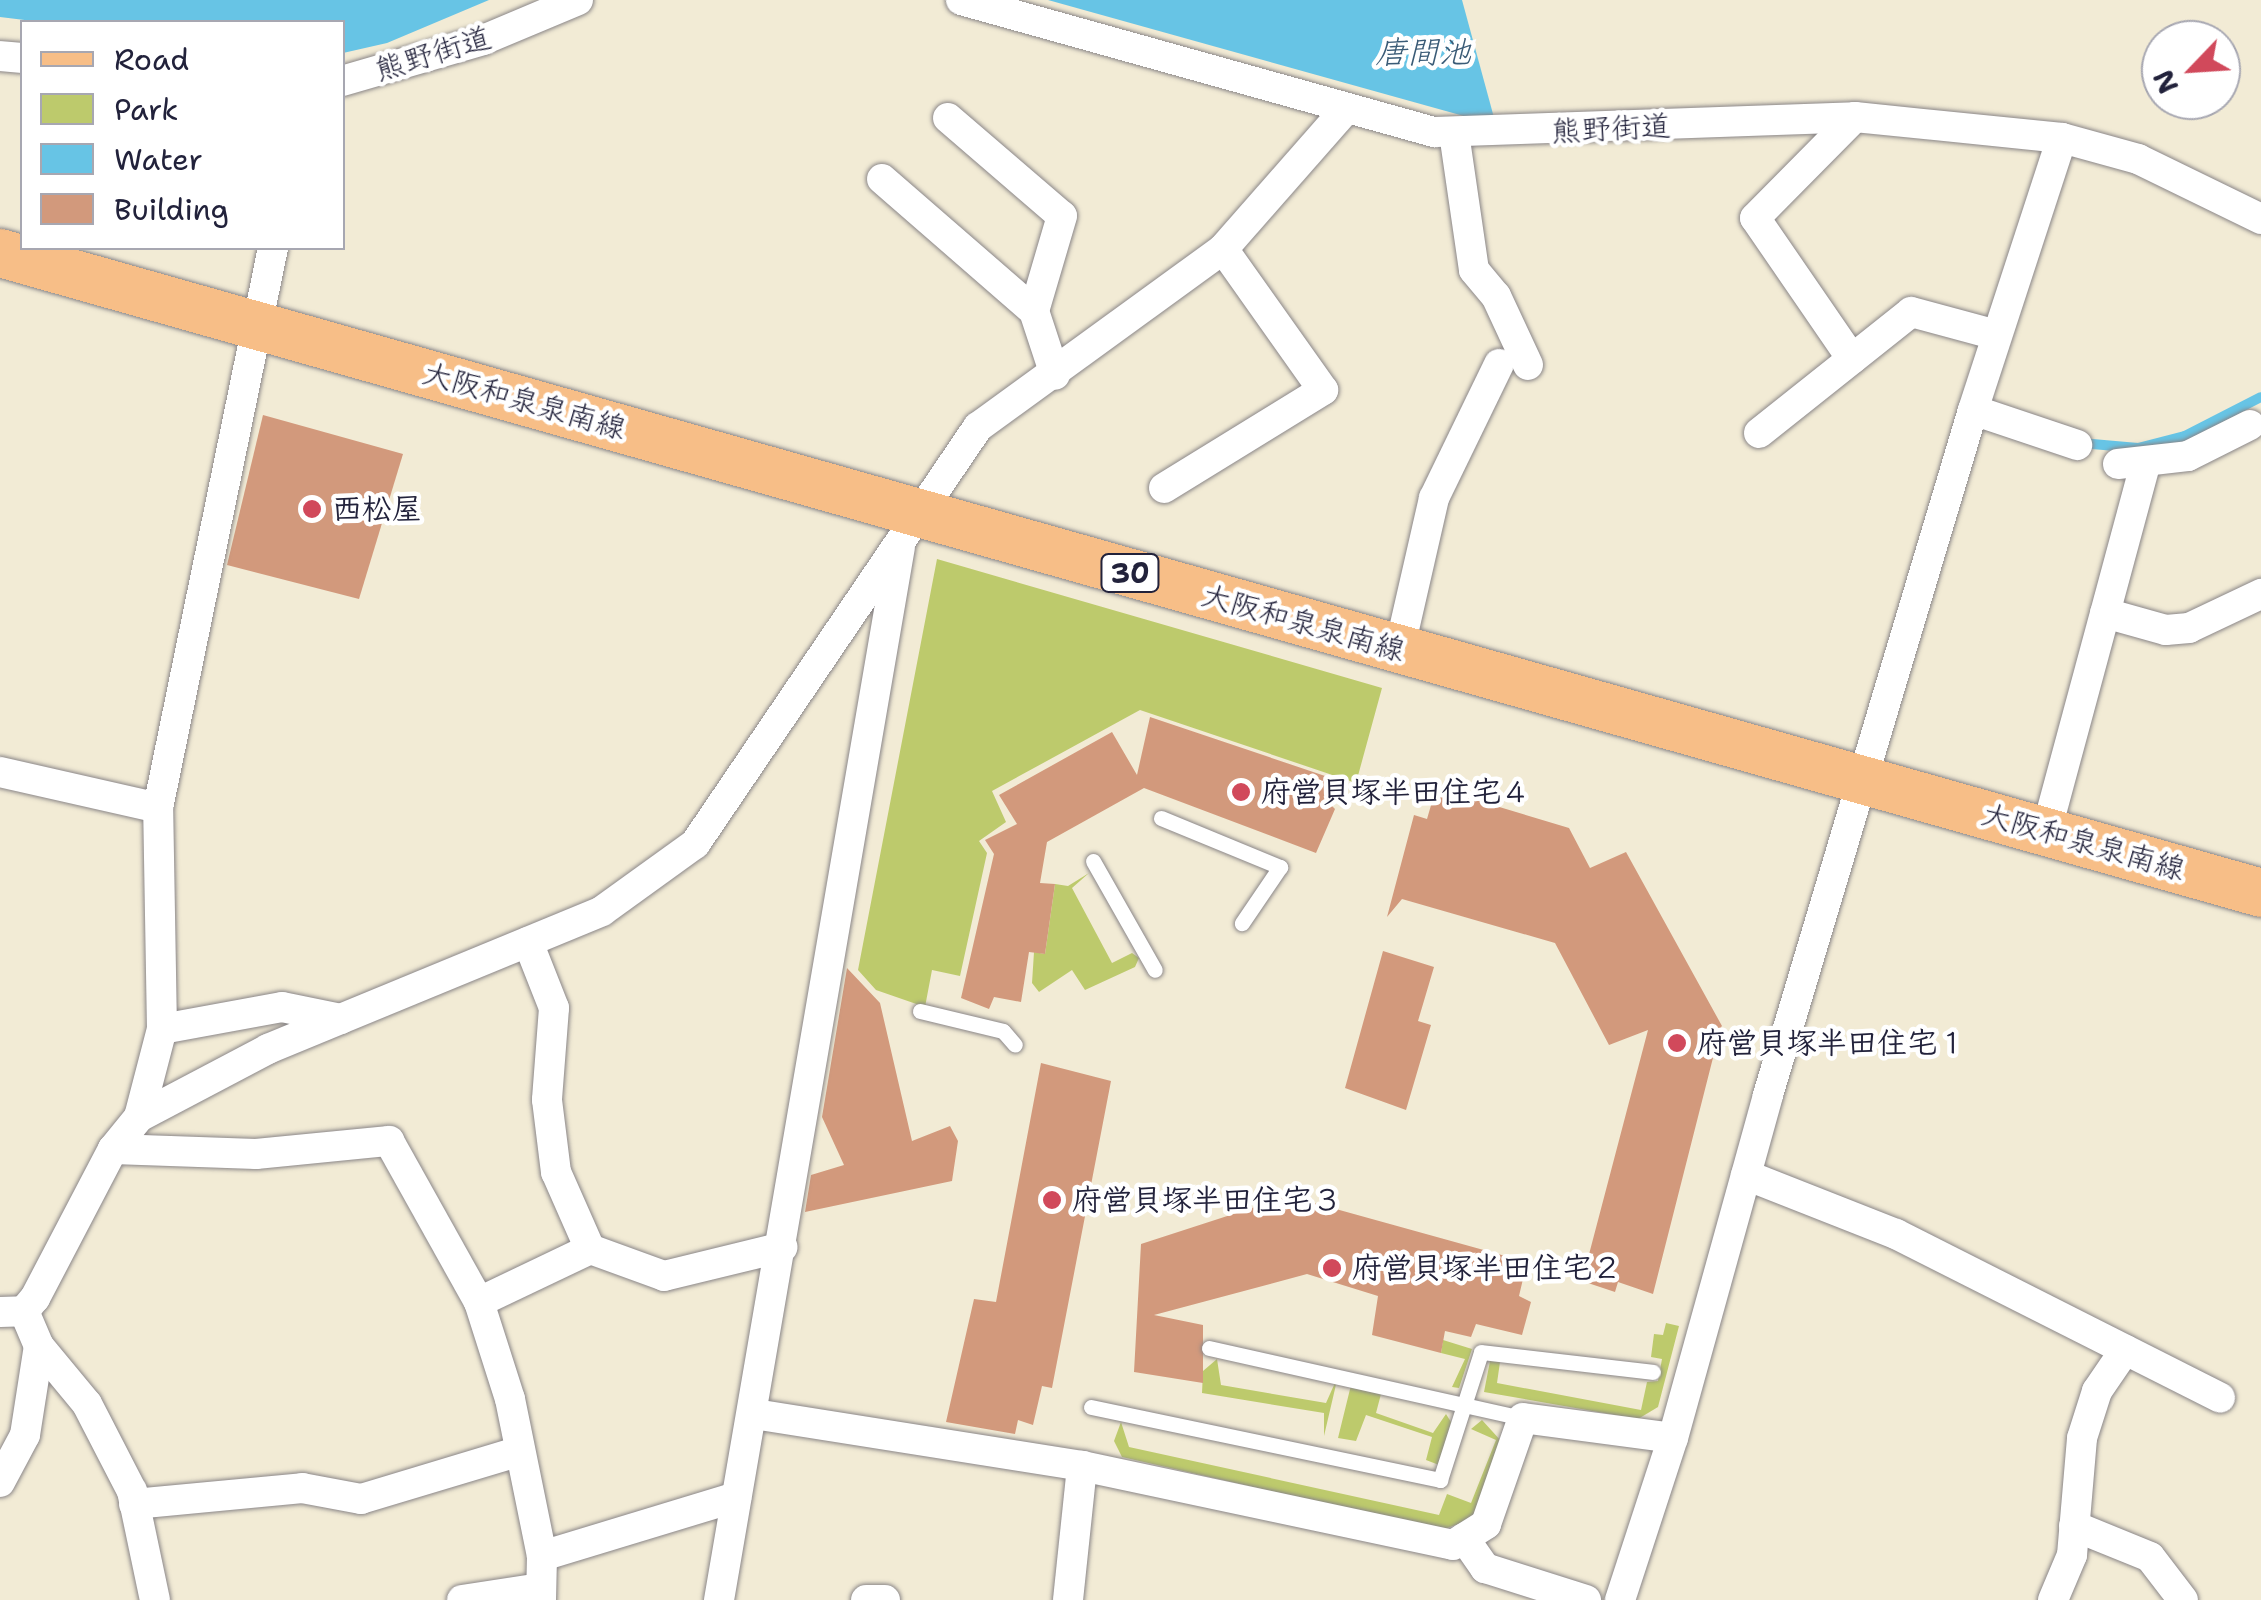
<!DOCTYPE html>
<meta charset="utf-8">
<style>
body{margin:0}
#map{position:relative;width:2261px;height:1600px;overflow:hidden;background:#f2ebd5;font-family:"Shantell Sans","Klee One",sans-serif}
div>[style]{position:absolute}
.green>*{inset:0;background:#bdca6c}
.water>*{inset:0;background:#67c4e5}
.stream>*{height:10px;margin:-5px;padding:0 5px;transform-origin:5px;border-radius:5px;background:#67c4e5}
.building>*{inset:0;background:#d2997c}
.roads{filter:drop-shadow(0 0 2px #8a8688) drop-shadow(0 0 2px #8a8688)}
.service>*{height:15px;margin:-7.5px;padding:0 7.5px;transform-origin:7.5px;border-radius:7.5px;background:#fff}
.minor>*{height:30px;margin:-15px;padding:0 15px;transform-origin:15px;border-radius:15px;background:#fff}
.primary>*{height:48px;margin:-24px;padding:0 24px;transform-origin:24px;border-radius:24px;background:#f7be87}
.dots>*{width:28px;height:28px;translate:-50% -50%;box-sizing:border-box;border:5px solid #fff;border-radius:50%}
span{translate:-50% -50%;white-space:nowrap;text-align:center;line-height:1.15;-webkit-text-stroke:9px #fff;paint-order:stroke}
.shield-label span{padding:2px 8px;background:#fff;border:2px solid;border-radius:8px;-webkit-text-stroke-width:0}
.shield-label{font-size:28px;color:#22223b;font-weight:700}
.street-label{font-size:30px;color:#22223b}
.poi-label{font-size:30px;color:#22223b;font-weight:700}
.left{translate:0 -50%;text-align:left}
.water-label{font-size:32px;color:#3a5b76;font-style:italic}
.legend{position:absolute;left:20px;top:20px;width:325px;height:230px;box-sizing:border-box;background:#fff;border:2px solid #a7a7b1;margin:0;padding:12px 18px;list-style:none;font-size:30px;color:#22223b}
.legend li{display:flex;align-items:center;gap:20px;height:50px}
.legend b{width:50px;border:2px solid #a7a7b1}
.north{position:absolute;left:2141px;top:20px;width:100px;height:100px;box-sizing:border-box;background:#fff;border:2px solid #a7a7b1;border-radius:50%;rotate:245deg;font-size:28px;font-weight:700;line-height:40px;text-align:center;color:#22223b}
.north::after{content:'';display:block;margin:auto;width:35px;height:45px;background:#d1495b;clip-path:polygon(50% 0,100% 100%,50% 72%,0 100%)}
</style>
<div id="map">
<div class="green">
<div style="clip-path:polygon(937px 559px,1382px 688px,1356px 783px,1140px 710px,992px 791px,1006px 822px,979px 841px,987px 853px,960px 976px,932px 970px,925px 1007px,876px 990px,858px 970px)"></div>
<div style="clip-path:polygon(1089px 873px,1072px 888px,1112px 963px,1132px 953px,1139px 958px,1135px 967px,1085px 990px,1072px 970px,1039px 992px,1032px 983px,1034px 952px,1045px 954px,1055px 884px,1068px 886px)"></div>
<div style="clip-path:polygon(1666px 1323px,1679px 1326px,1658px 1407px,1638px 1419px,1484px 1392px,1490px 1361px,1500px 1362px,1497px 1383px,1641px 1410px,1647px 1382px,1658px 1381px,1662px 1359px,1651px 1357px,1654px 1334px,1663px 1335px)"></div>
<div style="clip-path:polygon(1443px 1340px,1472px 1349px,1459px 1388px,1452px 1387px,1465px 1359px,1441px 1353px)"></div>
<div style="clip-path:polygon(1217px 1359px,1221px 1385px,1326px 1403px,1338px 1376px,1324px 1436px,1324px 1413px,1202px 1393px,1203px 1371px)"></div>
<div style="clip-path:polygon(1352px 1381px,1381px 1394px,1376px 1413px,1433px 1433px,1446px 1414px,1451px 1422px,1439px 1465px,1426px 1460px,1432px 1437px,1366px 1415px,1356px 1441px,1338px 1438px)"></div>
<div style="clip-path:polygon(1482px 1420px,1502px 1442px,1474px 1518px,1442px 1530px,1122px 1457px,1114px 1441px,1121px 1422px,1129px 1447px,1439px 1515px,1447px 1494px,1471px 1503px,1496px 1440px,1471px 1429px)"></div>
</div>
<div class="water">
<div style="clip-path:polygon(0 0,489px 0,387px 43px,343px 53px,342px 22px,41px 22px,0 17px)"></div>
<div style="clip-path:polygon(1048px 0,1462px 0,1496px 125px)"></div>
</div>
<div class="stream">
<div style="left:2081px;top:443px;width:57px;rotate:5deg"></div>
<div style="left:2138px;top:448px;width:49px;rotate:-14.3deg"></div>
<div style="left:2185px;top:436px;width:85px;rotate:-27.2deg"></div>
</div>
<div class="building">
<div style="clip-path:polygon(263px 415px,403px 454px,359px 599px,227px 565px)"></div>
<div style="clip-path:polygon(1150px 717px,1331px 778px,1327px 801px,1335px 809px,1316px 853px,1144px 788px,1047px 842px,1040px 883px,1055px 884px,1045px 954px,1029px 952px,1021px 1002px,994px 997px,989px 1009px,961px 998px,994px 854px,985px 840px,1017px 824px,999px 795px,1112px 732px,1137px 775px)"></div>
<div style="clip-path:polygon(1436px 788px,1569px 828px,1590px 868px,1626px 852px,1722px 1026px,1711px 1038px,1716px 1046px,1653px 1294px,1618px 1282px,1615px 1292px,1582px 1281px,1648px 1030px,1609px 1045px,1555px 943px,1402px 899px,1387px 917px,1414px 815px,1427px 819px)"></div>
<div style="clip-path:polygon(1383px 951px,1434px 967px,1418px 1021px,1431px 1025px,1406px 1110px,1345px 1088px)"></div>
<div style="clip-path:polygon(847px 968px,880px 1003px,912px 1141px,950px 1126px,958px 1141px,952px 1181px,805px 1212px,811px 1175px,844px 1165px,822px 1117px)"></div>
<div style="clip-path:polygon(1041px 1063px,1111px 1081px,1052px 1388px,1042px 1386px,1033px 1425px,1018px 1420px,1015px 1434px,946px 1422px,974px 1299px,996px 1302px)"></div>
<div style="clip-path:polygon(1289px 1196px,1527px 1262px,1519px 1296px,1531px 1302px,1522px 1335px,1476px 1324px,1471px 1337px,1445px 1331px,1441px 1353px,1372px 1335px,1378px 1296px,1307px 1274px,1154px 1315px,1203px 1325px,1203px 1383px,1134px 1372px,1141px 1244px)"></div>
</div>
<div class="roads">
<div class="service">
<div style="left:1161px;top:818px;width:129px;rotate:22.4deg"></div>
<div style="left:1280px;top:867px;width:68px;rotate:124.2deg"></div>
<div style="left:1093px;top:861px;width:125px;rotate:60.4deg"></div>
<div style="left:920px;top:1011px;width:85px;rotate:13.5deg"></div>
<div style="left:1003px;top:1031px;width:18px;rotate:49deg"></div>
<div style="left:1209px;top:1348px;width:322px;rotate:12.6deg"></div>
<div style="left:1091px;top:1407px;width:357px;rotate:11.8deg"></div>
<div style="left:1440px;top:1480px;width:134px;rotate:-72.2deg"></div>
<div style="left:1481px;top:1352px;width:173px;rotate:6.6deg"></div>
</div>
<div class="minor">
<div style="left:961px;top:0;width:492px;rotate:15.6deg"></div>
<div style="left:1435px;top:132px;width:420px;rotate:-2deg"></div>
<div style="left:1855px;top:117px;width:208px;rotate:5.8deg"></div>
<div style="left:2062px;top:138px;width:79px;rotate:15.4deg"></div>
<div style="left:2138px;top:159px;width:137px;rotate:26deg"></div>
<div style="left:0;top:56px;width:22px;rotate:5deg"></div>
<div style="left:342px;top:81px;width:147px;rotate:-16.2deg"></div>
<div style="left:483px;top:40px;width:103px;rotate:-22.8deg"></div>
<div style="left:948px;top:118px;width:150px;rotate:40.7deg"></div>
<div style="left:1062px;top:216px;width:99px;rotate:106.4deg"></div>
<div style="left:1034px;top:311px;width:67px;rotate:71.8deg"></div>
<div style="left:1454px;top:133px;width:138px;rotate:81.7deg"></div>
<div style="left:1474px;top:270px;width:34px;rotate:50deg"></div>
<div style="left:1496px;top:296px;width:76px;rotate:65.1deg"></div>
<div style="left:882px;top:179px;width:201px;rotate:41deg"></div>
<div style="left:1852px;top:359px;width:171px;rotate:-124.5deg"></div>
<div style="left:1755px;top:218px;width:142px;rotate:-45.3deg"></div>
<div style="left:1973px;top:410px;width:110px;rotate:18.6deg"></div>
<div style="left:1759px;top:433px;width:194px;rotate:-38.5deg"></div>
<div style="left:1911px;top:312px;width:88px;rotate:15.1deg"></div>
<div style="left:2118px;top:464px;width:70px;rotate:-6.5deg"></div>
<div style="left:2188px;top:456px;width:69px;rotate:-26.6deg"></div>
<div style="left:1164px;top:488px;width:187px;rotate:-31.6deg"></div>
<div style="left:1323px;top:390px;width:173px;rotate:-125.3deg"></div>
<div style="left:2105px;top:613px;width:63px;rotate:15.6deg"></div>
<div style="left:2166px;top:630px;width:23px;rotate:-5deg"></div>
<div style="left:2189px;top:628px;width:80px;rotate:-25.3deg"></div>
<div style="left:1399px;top:651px;width:157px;rotate:-77.1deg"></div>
<div style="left:1434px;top:498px;width:149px;rotate:-64.1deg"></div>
<div style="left:0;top:772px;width:162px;rotate:12.8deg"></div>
<div style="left:2046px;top:832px;width:380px;rotate:-74.9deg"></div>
<div style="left:528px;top:942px;width:71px;rotate:68.5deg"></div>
<div style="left:554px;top:1008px;width:92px;rotate:94.4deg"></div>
<div style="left:547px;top:1100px;width:73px;rotate:82.9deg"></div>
<div style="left:556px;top:1172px;width:84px;rotate:66.2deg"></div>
<div style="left:590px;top:1249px;width:79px;rotate:20deg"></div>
<div style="left:664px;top:1276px;width:122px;rotate:-13.7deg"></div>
<div style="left:162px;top:1029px;width:122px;rotate:-10.4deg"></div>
<div style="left:282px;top:1007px;width:60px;rotate:11.5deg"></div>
<div style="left:139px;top:1117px;width:91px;rotate:-75.4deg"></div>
<div style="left:162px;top:1029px;width:221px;rotate:-91deg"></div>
<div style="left:158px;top:808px;width:572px;rotate:-78.4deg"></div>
<div style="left:113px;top:1149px;width:143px;rotate:2deg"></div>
<div style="left:256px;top:1154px;width:134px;rotate:-5.6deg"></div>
<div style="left:389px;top:1141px;width:184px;rotate:60.8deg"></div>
<div style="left:479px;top:1302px;width:102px;rotate:72.3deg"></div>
<div style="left:510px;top:1399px;width:160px;rotate:78.5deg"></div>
<div style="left:542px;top:1556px;width:44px;rotate:91.3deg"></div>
<div style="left:1746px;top:1175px;width:161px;rotate:21.5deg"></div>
<div style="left:1896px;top:1234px;width:363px;rotate:26.8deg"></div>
<div style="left:479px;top:1302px;width:123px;rotate:-25.5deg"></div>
<div style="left:24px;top:1311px;width:38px;rotate:67deg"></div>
<div style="left:39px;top:1346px;width:75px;rotate:50.4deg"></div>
<div style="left:87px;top:1404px;width:98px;rotate:62.7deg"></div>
<div style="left:132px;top:1491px;width:111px;rotate:78.1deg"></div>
<div style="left:0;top:1312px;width:24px;rotate:-2deg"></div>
<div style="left:24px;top:1311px;width:17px;rotate:-50deg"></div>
<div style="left:35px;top:1298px;width:168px;rotate:-62.4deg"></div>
<div style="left:113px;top:1149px;width:41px;rotate:-50.9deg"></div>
<div style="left:139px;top:1117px;width:146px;rotate:-27.8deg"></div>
<div style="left:268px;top:1049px;width:361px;rotate:-22.4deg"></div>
<div style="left:602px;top:911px;width:115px;rotate:-35.8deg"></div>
<div style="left:695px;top:844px;width:504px;rotate:-55.84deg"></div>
<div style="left:978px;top:427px;width:303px;rotate:-36deg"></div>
<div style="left:1223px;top:249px;width:186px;rotate:-48.7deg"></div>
<div style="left:754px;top:1414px;width:332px;rotate:9deg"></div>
<div style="left:1082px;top:1466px;width:379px;rotate:12deg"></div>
<div style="left:1453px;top:1545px;width:39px;rotate:-32deg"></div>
<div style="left:1486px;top:1524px;width:112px;rotate:-70.8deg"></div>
<div style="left:1523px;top:1418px;width:151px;rotate:7.6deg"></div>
<div style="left:0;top:1482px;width:53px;rotate:-62deg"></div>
<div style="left:25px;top:1435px;width:90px;rotate:-81.1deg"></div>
<div style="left:134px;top:1504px;width:169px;rotate:-5.4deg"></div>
<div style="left:302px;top:1488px;width:60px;rotate:10.6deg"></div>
<div style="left:361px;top:1499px;width:166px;rotate:-16.8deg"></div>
<div style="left:2074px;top:1526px;width:82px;rotate:22.2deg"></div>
<div style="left:2150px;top:1557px;width:54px;rotate:52.5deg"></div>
<div style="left:1464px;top:1538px;width:37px;rotate:55deg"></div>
<div style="left:1485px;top:1568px;width:106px;rotate:17.6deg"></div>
<div style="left:542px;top:1556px;width:203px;rotate:-16.9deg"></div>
<div style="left:462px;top:1600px;width:79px;rotate:-8.7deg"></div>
<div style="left:719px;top:1600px;width:1068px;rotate:-80.25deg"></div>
<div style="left:866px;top:1600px;width:19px"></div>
<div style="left:1068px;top:1600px;width:135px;rotate:-84deg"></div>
<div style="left:1620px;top:1600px;width:170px;rotate:-71.9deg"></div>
<div style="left:1673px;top:1438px;width:356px;rotate:-74.5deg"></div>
<div style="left:1768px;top:1095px;width:715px;rotate:-73.34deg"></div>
<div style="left:1973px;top:410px;width:286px;rotate:-71.9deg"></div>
<div style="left:2053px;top:1600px;width:49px;rotate:-67.1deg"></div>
<div style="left:2072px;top:1555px;width:117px;rotate:-85.1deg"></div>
<div style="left:2082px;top:1438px;width:49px;rotate:-72.3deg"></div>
<div style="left:2097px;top:1391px;width:50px;rotate:-55.7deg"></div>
</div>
<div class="primary">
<div style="left:0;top:253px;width:2350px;rotate:15.8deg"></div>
</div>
</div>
<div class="dots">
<div style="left:312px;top:509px;background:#d1495b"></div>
<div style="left:1241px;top:792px;background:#d1495b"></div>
<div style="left:1677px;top:1043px;background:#d1495b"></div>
<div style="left:1052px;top:1200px;background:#d1495b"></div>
<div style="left:1332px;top:1268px;background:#d1495b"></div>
</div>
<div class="shield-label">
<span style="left:1130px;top:573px">30</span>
</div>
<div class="street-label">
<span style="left:433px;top:54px;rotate:-17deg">熊野街道</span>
<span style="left:1611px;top:129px;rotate:-3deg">熊野街道</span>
<span style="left:524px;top:401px;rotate:16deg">大阪和泉泉南線</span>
<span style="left:1303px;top:623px;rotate:16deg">大阪和泉泉南線</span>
<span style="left:2083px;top:842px;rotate:16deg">大阪和泉泉南線</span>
</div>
<div class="poi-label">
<span class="left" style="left:332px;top:509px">西松屋</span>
<span class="left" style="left:1261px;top:792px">府営貝塚半田住宅４</span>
<span class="left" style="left:1697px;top:1043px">府営貝塚半田住宅１</span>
<span class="left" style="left:1072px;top:1200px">府営貝塚半田住宅３</span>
<span class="left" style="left:1352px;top:1268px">府営貝塚半田住宅２</span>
</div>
<div class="water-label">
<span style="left:1423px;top:52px">唐間池</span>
</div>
<ul class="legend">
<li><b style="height:12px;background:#f7be87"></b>Road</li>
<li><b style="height:28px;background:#bdca6c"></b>Park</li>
<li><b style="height:28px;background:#67c4e5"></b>Water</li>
<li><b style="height:28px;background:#d2997c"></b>Building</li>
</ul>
<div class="north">N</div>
</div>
